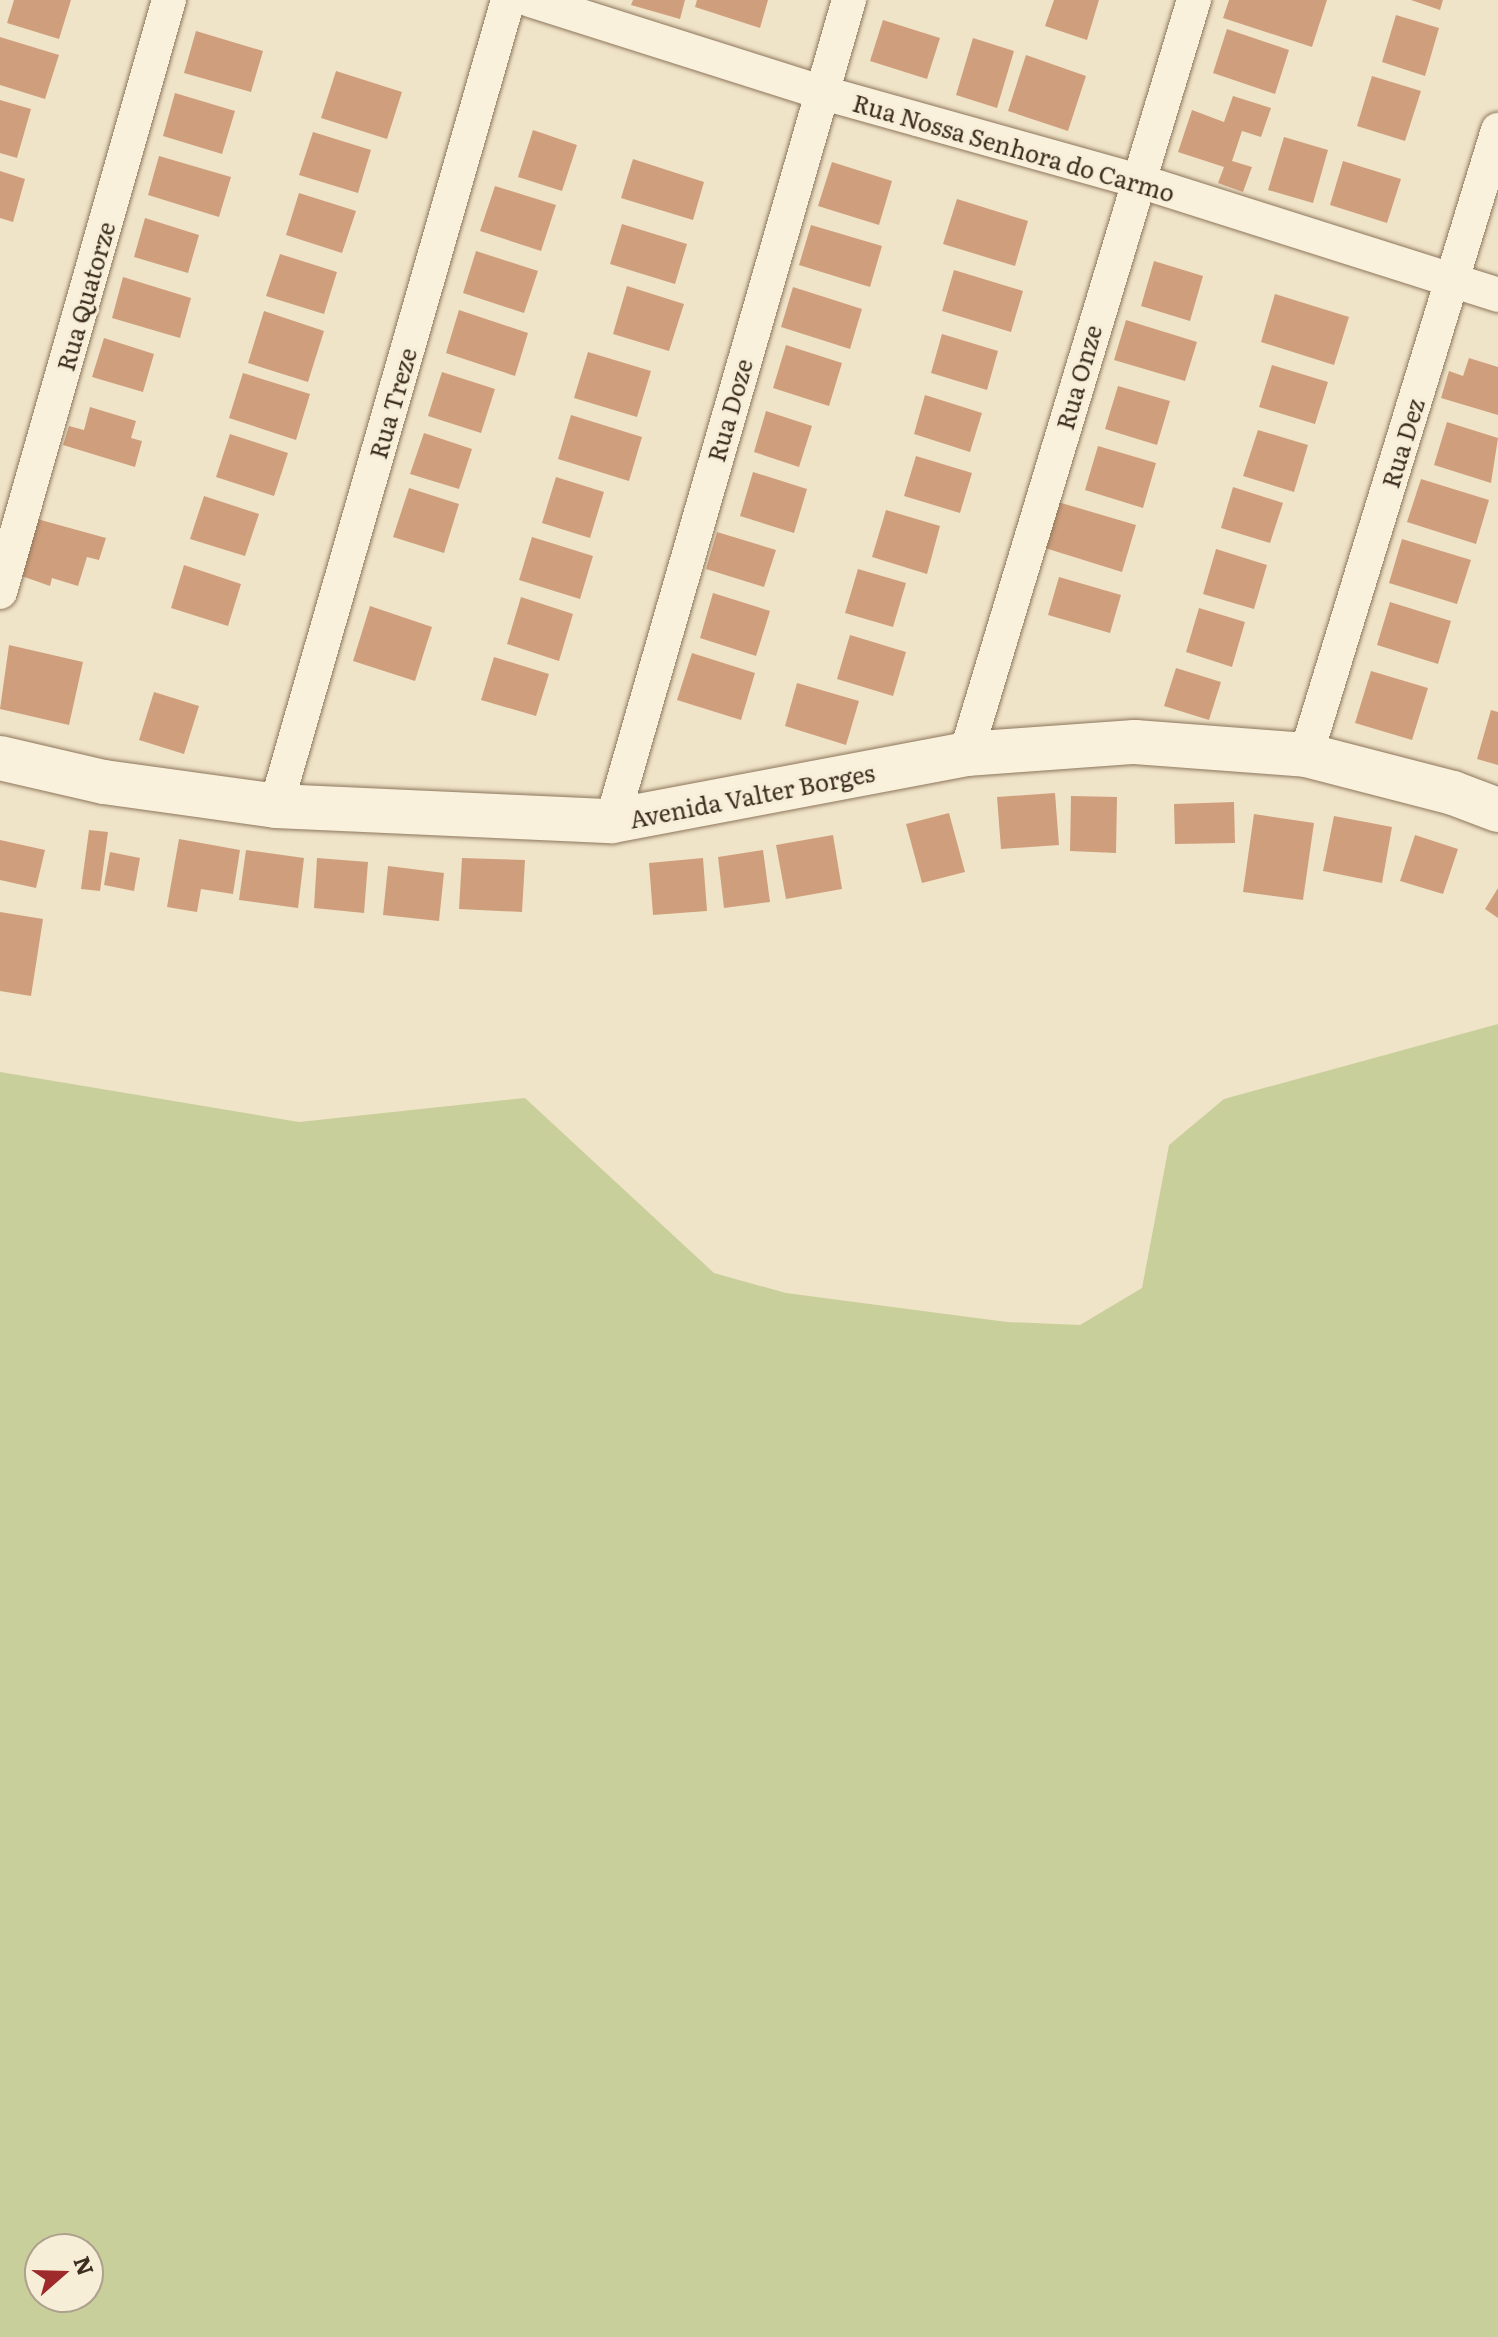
<!DOCTYPE html>
<style>
body{margin:0}
#map{position:relative;width:1498px;height:2337px;overflow:hidden;background:#f0e4c8;font-family:Literata,serif}
div>[style]{position:absolute}
.green>*{inset:0;background:#c9cf9b}
.building>*{inset:0;background:#cf9f7d}
.roads{filter:drop-shadow(0 0 2px #8d765c) drop-shadow(0 0 2px #8d765c)}
.minor>*{height:34px;margin:-17px;padding:0 17px;transform-origin:17px;border-radius:17px;background:#faf1dc}
.tertiary>*{height:44px;margin:-22px;padding:0 22px;transform-origin:22px;border-radius:22px;background:#faf1dc}
span{translate:-50% -50%;white-space:nowrap;text-align:center;line-height:1.15;-webkit-text-stroke:6px #f7eed8;paint-order:stroke}
.street-label{font-size:24px;color:#3d2e20}
.north{position:absolute;left:24px;top:2233px;width:80px;height:80px;box-sizing:border-box;background:#f7eed8;border:2px solid #ada18e;border-radius:50%;rotate:70deg;font-size:22px;font-weight:700;line-height:32px;text-align:center;color:#3d2e20}
.north::after{content:'';display:block;margin:auto;width:28px;height:36px;background:#9e2a2b;clip-path:polygon(50% 0,100% 100%,50% 72%,0 100%)}
</style>
<div id="map">
<div class="green">
<div style="clip-path:polygon(evenodd,1498px 1024px,1498px 2337px,0 2337px,0 1072px,299px 1122px,525px 1098px,714px 1273px,786px 1293px,1007px 1322px,1080px 1325px,1142px 1288px,1169px 1145px,1224px 1099px,1498px 1024px,88px 2249px,88px 2297px,40px 2297px,40px 2249px,88px 2249px)"></div>
</div>
<div class="building">
<div style="clip-path:polygon(14px 0,71px 0,59px 39px,7px 23px)"></div>
<div style="clip-path:polygon(633px 0,685px 0,680px 19px,631px 5px)"></div>
<div style="clip-path:polygon(697px 0,768px 0,760px 28px,695px 7px)"></div>
<div style="clip-path:polygon(1054px 0,1099px 0,1087px 40px,1045px 26px)"></div>
<div style="clip-path:polygon(1229px 0,1327px 0,1312px 47px,1223px 18px)"></div>
<div style="clip-path:polygon(1411px 0,1443px 0,1440px 10px)"></div>
<div style="clip-path:polygon(1396px 15px,1439px 28px,1425px 76px,1382px 62px)"></div>
<div style="clip-path:polygon(883px 20px,940px 38px,927px 79px,870px 61px)"></div>
<div style="clip-path:polygon(1227px 29px,1289px 50px,1275px 94px,1213px 73px)"></div>
<div style="clip-path:polygon(196px 31px,263px 51px,251px 92px,184px 73px)"></div>
<div style="clip-path:polygon(0 37px,59px 55px,45px 99px,0 85px)"></div>
<div style="clip-path:polygon(973px 38px,1014px 51px,997px 108px,956px 95px)"></div>
<div style="clip-path:polygon(1026px 55px,1086px 76px,1068px 131px,1008px 111px)"></div>
<div style="clip-path:polygon(336px 71px,402px 92px,387px 139px,321px 118px)"></div>
<div style="clip-path:polygon(1372px 76px,1421px 91px,1405px 141px,1357px 126px)"></div>
<div style="clip-path:polygon(175px 93px,235px 111px,222px 154px,163px 136px)"></div>
<div style="clip-path:polygon(1233px 96px,1271px 108px,1261px 137px,1242px 131px,1232px 161px,1252px 167px,1243px 192px,1218px 183px,1224px 167px,1178px 152px,1192px 110px,1224px 122px)"></div>
<div style="clip-path:polygon(0 100px,31px 109px,17px 158px,0 153px)"></div>
<div style="clip-path:polygon(533px 130px,577px 145px,562px 191px,518px 177px)"></div>
<div style="clip-path:polygon(313px 132px,371px 150px,358px 193px,299px 175px)"></div>
<div style="clip-path:polygon(1284px 137px,1328px 150px,1313px 203px,1268px 190px)"></div>
<div style="clip-path:polygon(159px 156px,231px 177px,219px 217px,148px 195px)"></div>
<div style="clip-path:polygon(633px 159px,704px 182px,693px 220px,621px 198px)"></div>
<div style="clip-path:polygon(1343px 161px,1401px 179px,1387px 223px,1330px 205px)"></div>
<div style="clip-path:polygon(832px 162px,892px 181px,879px 225px,818px 206px)"></div>
<div style="clip-path:polygon(0 171px,25px 179px,13px 222px,0 218px)"></div>
<div style="clip-path:polygon(495px 186px,556px 205px,541px 251px,480px 231px)"></div>
<div style="clip-path:polygon(299px 193px,356px 211px,342px 253px,286px 235px)"></div>
<div style="clip-path:polygon(957px 199px,1028px 221px,1015px 266px,943px 244px)"></div>
<div style="clip-path:polygon(145px 218px,199px 235px,188px 273px,134px 257px)"></div>
<div style="clip-path:polygon(622px 224px,687px 244px,675px 284px,610px 264px)"></div>
<div style="clip-path:polygon(811px 225px,882px 246px,870px 287px,799px 265px)"></div>
<div style="clip-path:polygon(476px 251px,538px 271px,524px 313px,463px 293px)"></div>
<div style="clip-path:polygon(280px 254px,337px 272px,324px 314px,266px 296px)"></div>
<div style="clip-path:polygon(1154px 261px,1203px 276px,1190px 321px,1141px 306px)"></div>
<div style="clip-path:polygon(954px 270px,1023px 291px,1011px 332px,942px 311px)"></div>
<div style="clip-path:polygon(123px 277px,191px 298px,180px 338px,112px 318px)"></div>
<div style="clip-path:polygon(627px 286px,684px 304px,669px 351px,613px 334px)"></div>
<div style="clip-path:polygon(793px 287px,862px 309px,850px 349px,781px 327px)"></div>
<div style="clip-path:polygon(1275px 294px,1349px 317px,1334px 365px,1261px 342px)"></div>
<div style="clip-path:polygon(459px 310px,528px 333px,515px 376px,446px 353px)"></div>
<div style="clip-path:polygon(264px 311px,324px 331px,308px 382px,248px 363px)"></div>
<div style="clip-path:polygon(1126px 320px,1197px 342px,1185px 381px,1114px 360px)"></div>
<div style="clip-path:polygon(942px 334px,998px 351px,987px 390px,931px 373px)"></div>
<div style="clip-path:polygon(104px 338px,154px 354px,143px 392px,92px 377px)"></div>
<div style="clip-path:polygon(786px 345px,842px 363px,829px 406px,773px 388px)"></div>
<div style="clip-path:polygon(588px 352px,651px 371px,637px 417px,574px 398px)"></div>
<div style="clip-path:polygon(1469px 358px,1498px 367px,1498px 415px,1441px 398px,1449px 371px,1463px 376px)"></div>
<div style="clip-path:polygon(1272px 365px,1328px 382px,1315px 424px,1259px 407px)"></div>
<div style="clip-path:polygon(442px 372px,495px 389px,481px 433px,428px 416px)"></div>
<div style="clip-path:polygon(243px 373px,310px 394px,296px 440px,229px 418px)"></div>
<div style="clip-path:polygon(1118px 386px,1170px 401px,1157px 445px,1105px 429px)"></div>
<div style="clip-path:polygon(925px 395px,982px 413px,970px 452px,914px 434px)"></div>
<div style="clip-path:polygon(90px 407px,136px 421px,131px 438px,142px 441px,135px 467px,63px 445px,69px 426px,84px 430px)"></div>
<div style="clip-path:polygon(766px 411px,812px 426px,799px 467px,754px 452px)"></div>
<div style="clip-path:polygon(571px 415px,642px 437px,629px 481px,558px 459px)"></div>
<div style="clip-path:polygon(1447px 422px,1498px 438px,1491px 483px,1434px 465px)"></div>
<div style="clip-path:polygon(1258px 430px,1308px 445px,1294px 492px,1243px 476px)"></div>
<div style="clip-path:polygon(424px 433px,472px 449px,459px 489px,410px 474px)"></div>
<div style="clip-path:polygon(230px 434px,288px 453px,274px 496px,216px 477px)"></div>
<div style="clip-path:polygon(1098px 446px,1156px 463px,1143px 508px,1085px 490px)"></div>
<div style="clip-path:polygon(916px 456px,972px 473px,960px 513px,904px 496px)"></div>
<div style="clip-path:polygon(753px 472px,807px 489px,794px 533px,740px 516px)"></div>
<div style="clip-path:polygon(556px 477px,604px 492px,590px 538px,542px 523px)"></div>
<div style="clip-path:polygon(1421px 479px,1489px 500px,1476px 544px,1407px 522px)"></div>
<div style="clip-path:polygon(1233px 487px,1283px 503px,1270px 543px,1221px 528px)"></div>
<div style="clip-path:polygon(409px 488px,459px 504px,444px 553px,393px 537px)"></div>
<div style="clip-path:polygon(204px 496px,259px 514px,245px 556px,190px 539px)"></div>
<div style="clip-path:polygon(1058px 502px,1136px 525px,1122px 572px,1045px 548px)"></div>
<div style="clip-path:polygon(886px 510px,940px 526px,927px 574px,872px 557px)"></div>
<div style="clip-path:polygon(30px 517px,106px 538px,99px 560px,87px 557px,78px 586px,52px 578px,50px 586px,13px 573px)"></div>
<div style="clip-path:polygon(717px 532px,776px 550px,764px 587px,706px 569px)"></div>
<div style="clip-path:polygon(532px 537px,593px 556px,580px 599px,519px 580px)"></div>
<div style="clip-path:polygon(1402px 539px,1471px 560px,1457px 604px,1389px 583px)"></div>
<div style="clip-path:polygon(1216px 549px,1267px 565px,1254px 609px,1203px 594px)"></div>
<div style="clip-path:polygon(184px 565px,241px 584px,228px 626px,171px 608px)"></div>
<div style="clip-path:polygon(858px 569px,906px 583px,893px 627px,845px 613px)"></div>
<div style="clip-path:polygon(1059px 577px,1121px 595px,1110px 633px,1048px 615px)"></div>
<div style="clip-path:polygon(713px 593px,770px 611px,756px 656px,700px 638px)"></div>
<div style="clip-path:polygon(521px 597px,573px 614px,559px 661px,507px 644px)"></div>
<div style="clip-path:polygon(1390px 602px,1451px 621px,1438px 664px,1377px 645px)"></div>
<div style="clip-path:polygon(370px 606px,432px 627px,415px 681px,353px 661px)"></div>
<div style="clip-path:polygon(1199px 608px,1245px 622px,1232px 667px,1186px 652px)"></div>
<div style="clip-path:polygon(850px 635px,906px 652px,893px 696px,837px 679px)"></div>
<div style="clip-path:polygon(9px 645px,83px 662px,69px 725px,0 709px)"></div>
<div style="clip-path:polygon(692px 653px,755px 673px,741px 720px,677px 700px)"></div>
<div style="clip-path:polygon(494px 657px,549px 674px,536px 716px,481px 700px)"></div>
<div style="clip-path:polygon(1176px 668px,1221px 682px,1209px 720px,1164px 706px)"></div>
<div style="clip-path:polygon(1371px 671px,1428px 688px,1412px 740px,1355px 723px)"></div>
<div style="clip-path:polygon(797px 683px,859px 701px,846px 745px,785px 726px)"></div>
<div style="clip-path:polygon(154px 692px,199px 706px,184px 754px,139px 740px)"></div>
<div style="clip-path:polygon(1491px 710px,1498px 712px,1498px 765px,1477px 759px)"></div>
<div style="clip-path:polygon(1055px 793px,1059px 845px,1001px 849px,997px 797px)"></div>
<div style="clip-path:polygon(1071px 796px,1117px 797px,1116px 853px,1070px 851px)"></div>
<div style="clip-path:polygon(1234px 802px,1235px 843px,1175px 844px,1174px 804px)"></div>
<div style="clip-path:polygon(949px 813px,965px 872px,922px 883px,906px 824px)"></div>
<div style="clip-path:polygon(1254px 814px,1314px 823px,1303px 900px,1243px 892px)"></div>
<div style="clip-path:polygon(1334px 816px,1392px 827px,1382px 883px,1323px 871px)"></div>
<div style="clip-path:polygon(89px 830px,108px 832px,100px 891px,81px 889px)"></div>
<div style="clip-path:polygon(833px 835px,842px 889px,786px 899px,776px 845px)"></div>
<div style="clip-path:polygon(1415px 835px,1458px 849px,1443px 894px,1400px 881px)"></div>
<div style="clip-path:polygon(179px 839px,240px 850px,233px 894px,201px 889px,197px 912px,167px 907px)"></div>
<div style="clip-path:polygon(0 840px,45px 850px,36px 888px,0 880px)"></div>
<div style="clip-path:polygon(246px 850px,304px 858px,298px 908px,239px 900px)"></div>
<div style="clip-path:polygon(763px 850px,770px 902px,724px 908px,718px 857px)"></div>
<div style="clip-path:polygon(110px 852px,140px 858px,134px 891px,104px 885px)"></div>
<div style="clip-path:polygon(317px 858px,368px 862px,364px 913px,314px 908px)"></div>
<div style="clip-path:polygon(462px 858px,525px 860px,522px 912px,459px 909px)"></div>
<div style="clip-path:polygon(703px 858px,707px 911px,653px 915px,649px 863px)"></div>
<div style="clip-path:polygon(388px 866px,444px 873px,439px 921px,383px 915px)"></div>
<div style="clip-path:polygon(1498px 888px,1498px 918px,1485px 909px)"></div>
<div style="clip-path:polygon(0 912px,43px 919px,31px 996px,0 991px)"></div>
</div>
<div class="roads">
<div class="minor">
<div style="left:530px;top:0;width:304px;rotate:17.6deg"></div>
<div style="left:820px;top:92px;width:328px;rotate:15.6deg"></div>
<div style="left:1136px;top:180px;width:380px;rotate:17.6deg"></div>
<div style="left:0;top:592px;width:616px;rotate:-74.07deg"></div>
<div style="left:966px;top:754px;width:788px;rotate:-73.18deg"></div>
<div style="left:1306px;top:755px;width:654px;rotate:-72.92deg"></div>
<div style="left:276px;top:806px;width:839px;rotate:-73.94deg"></div>
<div style="left:612px;top:821px;width:855px;rotate:-73.9deg"></div>
</div>
<div class="tertiary">
<div style="left:0;top:758px;width:107px;rotate:13deg"></div>
<div style="left:104px;top:782px;width:174px;rotate:7.9deg"></div>
<div style="left:276px;top:806px;width:336px;rotate:2.6deg"></div>
<div style="left:612px;top:821px;width:360px;rotate:-10.7deg"></div>
<div style="left:966px;top:754px;width:169px;rotate:-4.1deg"></div>
<div style="left:1135px;top:742px;width:171px;rotate:4.3deg"></div>
<div style="left:1306px;top:755px;width:152px;rotate:14.5deg"></div>
<div style="left:1453px;top:793px;width:48px;rotate:20.7deg"></div>
</div>
</div>
<div class="street-label">
<span style="left:1014px;top:147px;rotate:16deg">Rua Nossa Senhora do Carmo</span>
<span style="left:85px;top:296px;rotate:-74deg">Rua Quatorze</span>
<span style="left:1078px;top:377px;rotate:-74deg">Rua Onze</span>
<span style="left:392px;top:403px;rotate:-74deg">Rua Treze</span>
<span style="left:729px;top:410px;rotate:-74deg">Rua Doze</span>
<span style="left:1402px;top:443px;rotate:-73deg">Rua Dez</span>
<span style="left:752px;top:795px;rotate:-11deg">Avenida Valter Borges</span>
</div>
<div class="north">N</div>
</div>
